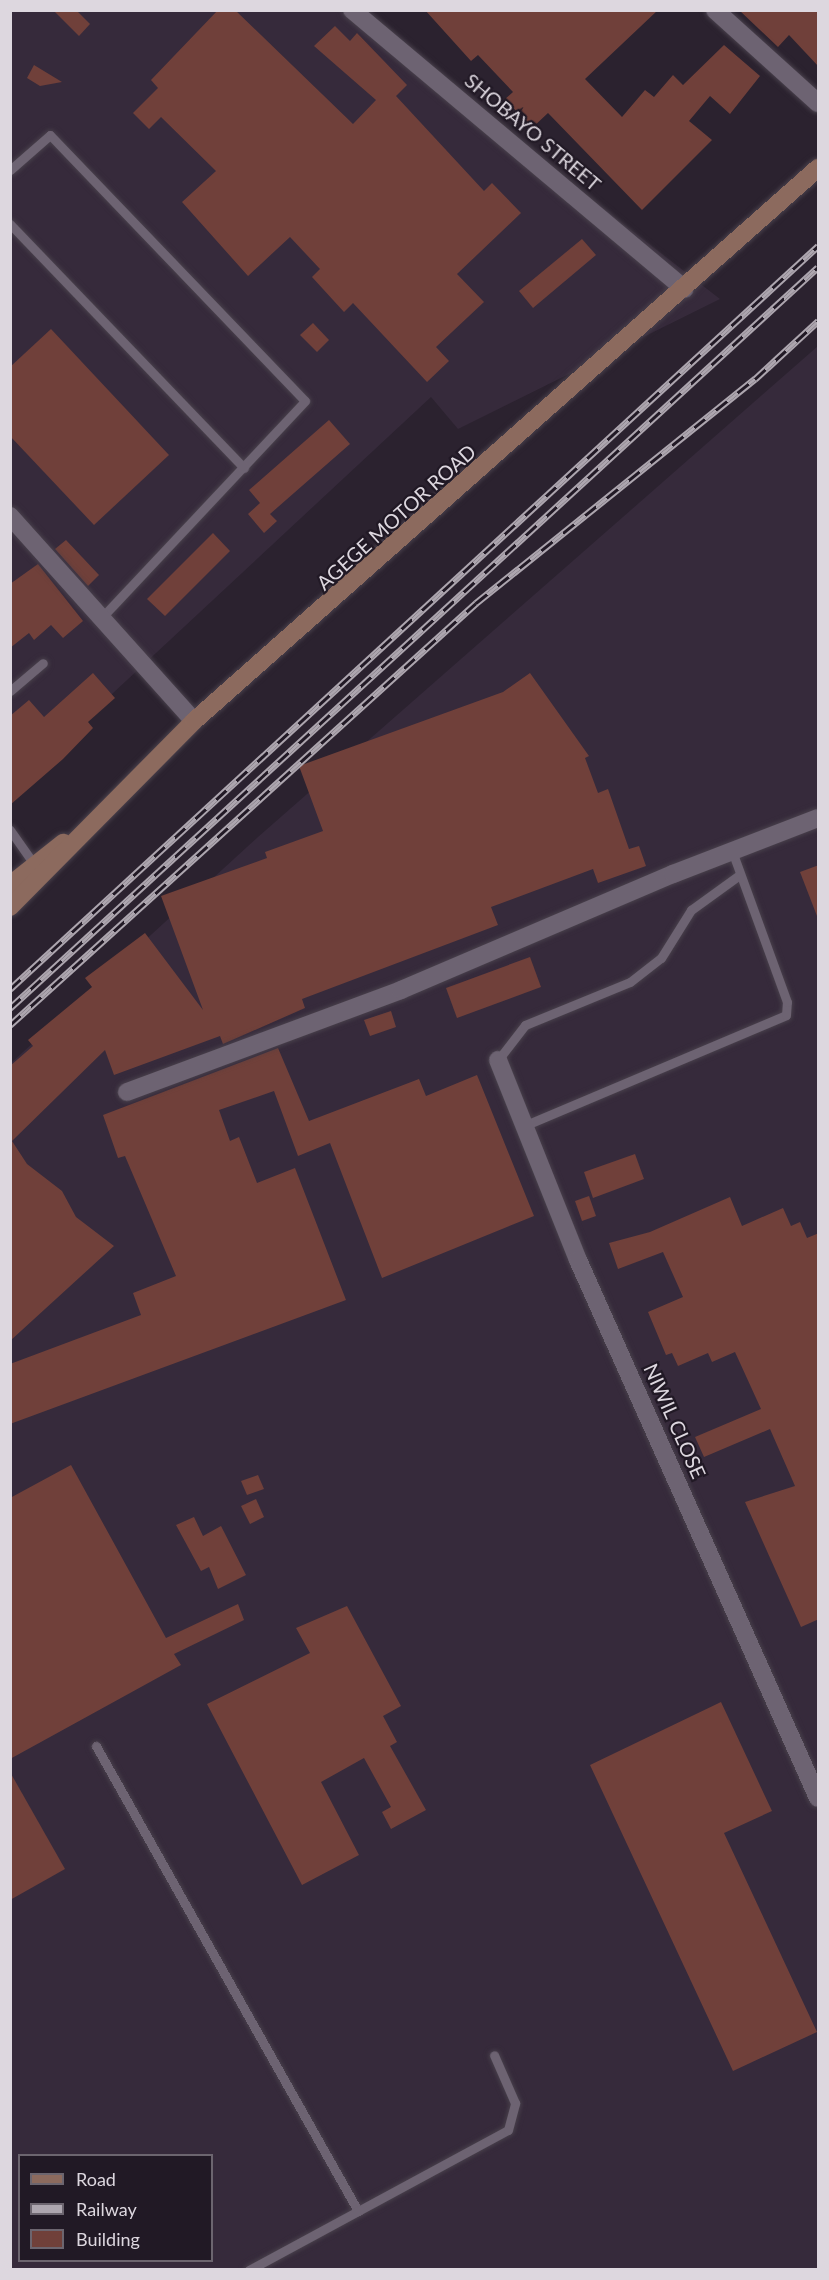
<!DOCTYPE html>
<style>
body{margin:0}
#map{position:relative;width:829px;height:2280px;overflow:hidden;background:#2b222f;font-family:Lato,sans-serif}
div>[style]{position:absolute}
.built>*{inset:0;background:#362a3b}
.building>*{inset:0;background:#70403a}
.roads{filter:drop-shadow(0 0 2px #48404b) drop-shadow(0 0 2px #48404b)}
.lane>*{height:9px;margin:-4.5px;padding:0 4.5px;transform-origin:4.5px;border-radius:4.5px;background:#6d6372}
.street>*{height:18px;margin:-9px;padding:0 9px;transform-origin:9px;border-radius:9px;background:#6d6372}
.secondary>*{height:18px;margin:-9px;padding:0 9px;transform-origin:9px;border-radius:9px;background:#8c6a5e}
.rail>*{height:7px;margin-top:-3.5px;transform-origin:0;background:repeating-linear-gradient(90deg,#211925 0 14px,#ada6af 0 28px);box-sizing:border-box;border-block:2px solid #ada6af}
span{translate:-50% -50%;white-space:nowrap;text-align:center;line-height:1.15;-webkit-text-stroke:4.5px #211925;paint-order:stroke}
.street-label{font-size:20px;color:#ddd7df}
.frame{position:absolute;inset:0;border:12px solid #ddd7df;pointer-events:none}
.legend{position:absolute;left:18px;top:2154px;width:195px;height:108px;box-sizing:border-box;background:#211925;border:2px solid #6c656f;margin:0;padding:8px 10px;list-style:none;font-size:18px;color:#ddd7df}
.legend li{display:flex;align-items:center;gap:12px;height:30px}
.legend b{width:30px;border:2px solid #6c656f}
</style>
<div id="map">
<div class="built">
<div style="clip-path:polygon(11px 11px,349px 11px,720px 299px,458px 429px,431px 397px,11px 788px)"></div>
<div style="clip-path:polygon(evenodd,818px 346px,818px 2269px,11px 2270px,11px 1063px,258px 837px,818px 346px,20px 2156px,212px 2156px,212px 2260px,20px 2260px,20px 2156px)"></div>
</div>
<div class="building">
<div style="clip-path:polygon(53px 10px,76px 10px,90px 24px,79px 36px)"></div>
<div style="clip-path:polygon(218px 10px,235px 10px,353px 124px,376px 100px,314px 46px,335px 26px,350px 41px,357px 33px,407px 85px,396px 96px,484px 191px,492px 183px,521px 213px,457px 274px,484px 302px,436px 347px,449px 361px,427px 382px,353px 303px,344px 312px,312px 277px,320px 269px,290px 237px,248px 276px,182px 202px,216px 171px,161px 117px,149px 129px,133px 113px,158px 88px,151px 80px)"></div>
<div style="clip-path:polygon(425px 10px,658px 10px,585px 79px,622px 117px,645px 90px,654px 97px,673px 75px,683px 85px,724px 45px,760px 76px,730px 114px,710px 96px,689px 121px,712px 140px,642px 210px,548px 113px,532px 128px,505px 99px,513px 92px,478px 55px,471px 61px)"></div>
<div style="clip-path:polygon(739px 10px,819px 10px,819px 67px,789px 35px,778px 47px)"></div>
<div style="clip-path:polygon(34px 65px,62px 82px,40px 86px,27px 78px)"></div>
<div style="clip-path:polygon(582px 239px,596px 255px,533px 308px,519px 291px)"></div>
<div style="clip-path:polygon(313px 323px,329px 340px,317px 352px,300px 335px)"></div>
<div style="clip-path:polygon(51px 329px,169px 455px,94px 525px,10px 436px,10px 367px)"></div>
<div style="clip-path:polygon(329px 420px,350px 444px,270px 514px,277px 521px,264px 533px,248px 514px,260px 503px,249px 490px)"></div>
<div style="clip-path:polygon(213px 533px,230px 551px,165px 616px,147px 599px)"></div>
<div style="clip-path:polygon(66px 540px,99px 575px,88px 586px,55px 549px)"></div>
<div style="clip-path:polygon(38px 564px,83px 621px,63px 638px,51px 625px,34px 640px,29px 633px,10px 648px,10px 584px)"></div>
<div style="clip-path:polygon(93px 673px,115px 698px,88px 722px,93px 728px,63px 759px,10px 805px,10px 716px,29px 700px,44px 717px)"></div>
<div style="clip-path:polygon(530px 673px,589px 756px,585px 758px,598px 793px,608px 789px,629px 849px,639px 846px,646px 866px,598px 883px,593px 869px,491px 907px,498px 925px,302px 999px,305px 1008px,223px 1044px,220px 1036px,114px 1075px,105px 1050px,12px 1141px,27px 1164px,62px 1191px,76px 1217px,114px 1246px,10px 1341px,10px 1066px,33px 1046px,28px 1040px,92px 987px,85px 978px,145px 933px,203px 1010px,161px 896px,267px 858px,265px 852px,323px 831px,299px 766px,503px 692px)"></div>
<div style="clip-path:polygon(819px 865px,819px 915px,817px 916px,800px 872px)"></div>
<div style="clip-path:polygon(530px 957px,541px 987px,457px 1018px,446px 988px)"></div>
<div style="clip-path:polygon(391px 1011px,396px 1027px,370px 1036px,364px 1020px)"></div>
<div style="clip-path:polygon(278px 1048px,309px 1121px,419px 1079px,426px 1096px,477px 1075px,534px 1216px,382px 1278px,330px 1143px,298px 1156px,274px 1091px,219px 1110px,230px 1141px,239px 1137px,257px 1183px,295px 1168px,346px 1300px,10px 1424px,10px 1364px,141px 1315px,133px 1293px,176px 1276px,125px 1156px,118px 1158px,103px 1115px)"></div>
<div style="clip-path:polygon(635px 1154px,644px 1179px,593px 1198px,584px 1172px)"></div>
<div style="clip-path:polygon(589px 1196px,596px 1216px,582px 1221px,575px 1201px)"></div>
<div style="clip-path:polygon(730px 1197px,742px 1226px,783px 1208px,791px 1226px,800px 1222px,807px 1238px,819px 1233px,819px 1619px,801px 1627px,745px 1502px,795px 1486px,770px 1429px,704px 1457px,695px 1437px,761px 1409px,735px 1352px,712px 1362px,708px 1353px,678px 1366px,672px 1353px,666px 1355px,648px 1312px,683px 1297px,663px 1252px,618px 1269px,609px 1243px,650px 1232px)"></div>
<div style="clip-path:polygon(71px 1465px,166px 1638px,238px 1604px,244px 1620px,174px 1654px,181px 1665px,10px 1759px,10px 1498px)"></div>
<div style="clip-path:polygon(258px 1475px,264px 1489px,247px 1495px,241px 1481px)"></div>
<div style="clip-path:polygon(256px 1499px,264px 1517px,250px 1524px,241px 1506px)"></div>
<div style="clip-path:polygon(194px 1517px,203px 1536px,221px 1526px,246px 1575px,218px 1589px,209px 1567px,201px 1571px,176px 1525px)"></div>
<div style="clip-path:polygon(347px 1606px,401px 1706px,383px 1716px,397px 1742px,390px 1746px,426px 1810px,391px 1829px,382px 1812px,391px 1807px,364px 1758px,321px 1782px,359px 1855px,302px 1885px,207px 1704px,310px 1653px,296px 1628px)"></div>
<div style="clip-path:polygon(721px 1702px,772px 1811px,724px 1833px,817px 2032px,733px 2071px,590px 1765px)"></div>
<div style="clip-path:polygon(10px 1772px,65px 1869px,10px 1900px)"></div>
</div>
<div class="roads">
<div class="lane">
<div style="left:10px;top:170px;width:53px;rotate:-41.2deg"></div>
<div style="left:50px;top:135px;width:368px;rotate:46.2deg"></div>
<div style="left:305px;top:401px;width:296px;rotate:133.2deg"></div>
<div style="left:10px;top:224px;width:338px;rotate:46.2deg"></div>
<div style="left:10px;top:691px;width:43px;rotate:-40.3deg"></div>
<div style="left:10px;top:830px;width:42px;rotate:54.8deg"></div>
<div style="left:498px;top:1060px;width:44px;rotate:-52.4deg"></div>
<div style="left:525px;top:1025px;width:113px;rotate:-22.3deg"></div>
<div style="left:630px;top:982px;width:39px;rotate:-38deg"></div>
<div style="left:661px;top:958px;width:57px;rotate:-58deg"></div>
<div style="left:691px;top:910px;width:58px;rotate:-35.9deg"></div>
<div style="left:526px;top:1125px;width:282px;rotate:-22.9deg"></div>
<div style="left:786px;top:1015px;width:13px;rotate:-86deg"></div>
<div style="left:787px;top:1002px;width:161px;rotate:-110deg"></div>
<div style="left:96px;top:1746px;width:534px;rotate:60.6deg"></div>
<div style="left:249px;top:2270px;width:294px;rotate:-28.4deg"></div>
<div style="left:508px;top:2130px;width:28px;rotate:-75deg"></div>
<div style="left:515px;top:2103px;width:52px;rotate:-113.6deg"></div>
</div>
<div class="street">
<div style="left:352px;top:10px;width:434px;rotate:40deg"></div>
<div style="left:715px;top:10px;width:139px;rotate:42.1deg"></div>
<div style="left:10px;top:516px;width:275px;rotate:48.1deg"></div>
<div style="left:498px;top:1060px;width:215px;rotate:68.2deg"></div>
<div style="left:578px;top:1260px;width:589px;rotate:65.96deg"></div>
<div style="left:127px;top:1092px;width:292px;rotate:-20.4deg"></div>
<div style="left:401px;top:990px;width:296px;rotate:-23.1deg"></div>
<div style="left:673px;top:874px;width:155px;rotate:-21.1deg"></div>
</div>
<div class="secondary">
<div style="left:10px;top:885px;width:68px;rotate:-38.4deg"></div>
<div style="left:10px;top:907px;width:262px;rotate:-45.3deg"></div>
<div style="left:194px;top:721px;width:834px;rotate:-41.55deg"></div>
</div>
</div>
<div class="rail">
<div style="left:10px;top:989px;width:1098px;rotate:-42.6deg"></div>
<div style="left:10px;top:1008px;width:1096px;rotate:-42.52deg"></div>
<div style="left:10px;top:1025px;width:629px;rotate:-42.16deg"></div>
<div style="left:476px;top:603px;width:358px;rotate:-38.8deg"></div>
<div style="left:755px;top:379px;width:86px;rotate:-42.6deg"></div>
</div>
<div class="street-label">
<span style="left:533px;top:132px;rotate:40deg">SHOBAYO STREET</span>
<span style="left:396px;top:517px;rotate:-42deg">AGEGE MOTOR ROAD</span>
<span style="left:675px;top:1421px;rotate:66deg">NIWIL CLOSE</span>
</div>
<div class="frame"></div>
<ul class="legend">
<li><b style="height:8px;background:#8c6a5e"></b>Road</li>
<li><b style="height:8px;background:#ada6af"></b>Railway</li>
<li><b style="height:16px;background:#70403a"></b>Building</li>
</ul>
</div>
